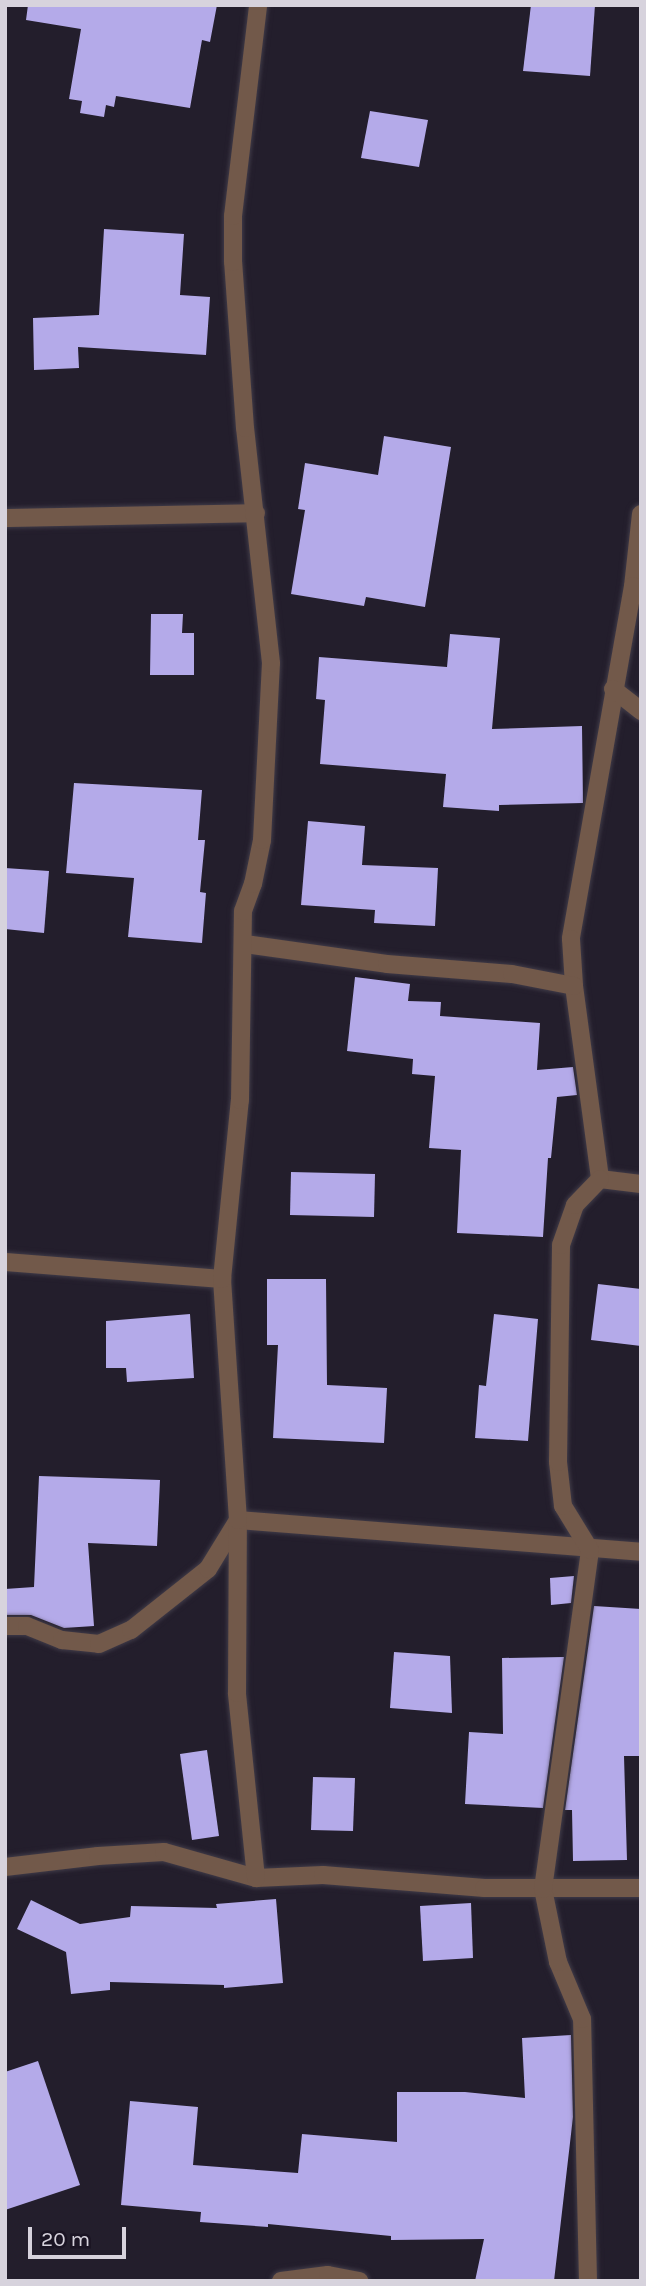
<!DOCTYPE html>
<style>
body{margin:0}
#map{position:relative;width:646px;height:2286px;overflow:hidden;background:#231e2c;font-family:Karla,sans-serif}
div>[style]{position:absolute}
.building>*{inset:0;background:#b4aae9}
.roads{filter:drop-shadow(0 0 2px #403b48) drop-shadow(0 0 2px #403b48)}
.minor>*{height:18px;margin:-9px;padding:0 9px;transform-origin:9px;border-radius:9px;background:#72594a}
span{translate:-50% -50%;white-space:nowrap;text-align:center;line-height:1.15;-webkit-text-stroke:7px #1a1423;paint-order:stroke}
.frame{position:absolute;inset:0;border:7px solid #d7d3dd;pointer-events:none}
.scale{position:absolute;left:28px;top:2227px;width:98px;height:32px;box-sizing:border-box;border:4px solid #d7d3dd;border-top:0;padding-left:9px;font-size:21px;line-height:24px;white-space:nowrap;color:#d7d3dd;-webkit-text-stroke:5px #1a1423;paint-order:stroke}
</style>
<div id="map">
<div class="building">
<div style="clip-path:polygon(28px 5px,217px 5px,210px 42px,202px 40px,190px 108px,116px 96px,114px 107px,106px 105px,104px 117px,80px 113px,82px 101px,69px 99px,81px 29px,26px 20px)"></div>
<div style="clip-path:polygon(531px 5px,595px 5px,590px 76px,523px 71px)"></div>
<div style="clip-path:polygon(370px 111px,428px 120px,419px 167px,361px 158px)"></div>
<div style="clip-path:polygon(104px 229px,184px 234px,180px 295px,210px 297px,206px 355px,78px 347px,79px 368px,34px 370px,33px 318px,99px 315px)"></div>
<div style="clip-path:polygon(384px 436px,451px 447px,425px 607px,366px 597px,364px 606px,291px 594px,305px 510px,298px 509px,305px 463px,378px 475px)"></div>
<div style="clip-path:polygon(151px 614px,183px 614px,182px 633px,194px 633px,194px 675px,150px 675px)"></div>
<div style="clip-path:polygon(450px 634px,500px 638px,492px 729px,582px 726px,583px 803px,499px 805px,499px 811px,443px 807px,446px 774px,320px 764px,325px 700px,316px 699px,319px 657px,447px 667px)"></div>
<div style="clip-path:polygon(74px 783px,202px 790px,198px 840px,205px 840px,200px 892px,206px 893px,202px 943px,128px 937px,134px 878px,66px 873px)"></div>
<div style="clip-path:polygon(308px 821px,365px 826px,362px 865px,438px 868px,435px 926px,374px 923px,375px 910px,301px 905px)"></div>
<div style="clip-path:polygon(5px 868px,49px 871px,44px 933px,5px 929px)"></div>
<div style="clip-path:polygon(355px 977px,410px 984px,408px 1001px,441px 1002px,440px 1016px,540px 1023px,537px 1070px,573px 1067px,577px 1095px,557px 1097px,551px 1158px,548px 1158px,543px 1237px,457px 1233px,461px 1150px,429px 1148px,435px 1076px,412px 1074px,413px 1059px,347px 1051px)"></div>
<div style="clip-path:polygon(291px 1172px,375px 1174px,374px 1217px,290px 1215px)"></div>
<div style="clip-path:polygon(267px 1279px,326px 1279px,327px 1385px,387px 1388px,384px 1443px,273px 1438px,278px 1345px,267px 1345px)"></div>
<div style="clip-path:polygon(598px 1284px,641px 1289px,641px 1346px,591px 1340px)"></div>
<div style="clip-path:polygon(190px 1314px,194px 1378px,127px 1382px,126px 1368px,106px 1368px,106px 1321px)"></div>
<div style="clip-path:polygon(494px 1314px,538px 1319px,528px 1441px,475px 1438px,479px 1385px,486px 1386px)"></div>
<div style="clip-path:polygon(39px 1476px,160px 1480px,157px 1546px,88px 1543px,94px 1626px,64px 1628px,31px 1615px,5px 1615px,5px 1589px,34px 1587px)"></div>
<div style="clip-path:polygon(574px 1576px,571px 1603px,551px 1605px,550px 1578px)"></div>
<div style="clip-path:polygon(594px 1606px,641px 1609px,640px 1756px,624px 1756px,627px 1860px,573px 1861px,572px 1810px,565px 1810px)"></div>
<div style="clip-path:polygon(394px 1652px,450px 1656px,452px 1713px,390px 1708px)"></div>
<div style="clip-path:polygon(564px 1657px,543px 1808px,465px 1804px,469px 1732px,503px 1734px,502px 1658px)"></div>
<div style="clip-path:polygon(207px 1750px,219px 1836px,192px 1840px,180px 1754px)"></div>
<div style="clip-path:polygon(313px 1777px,355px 1778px,353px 1831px,311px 1830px)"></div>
<div style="clip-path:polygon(276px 1899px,283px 1983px,224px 1988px,224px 1985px,110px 1982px,110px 1990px,71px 1994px,66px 1952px,17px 1929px,31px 1900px,80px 1924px,130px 1917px,131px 1906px,217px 1908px,216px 1904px)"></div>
<div style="clip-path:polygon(471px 1903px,473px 1958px,423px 1961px,420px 1906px)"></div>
<div style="clip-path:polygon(571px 2035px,573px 2117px,554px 2281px,475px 2281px,484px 2239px,391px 2240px,391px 2236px,268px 2224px,268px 2227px,200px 2222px,201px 2212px,121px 2205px,130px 2101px,198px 2107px,193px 2165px,298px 2173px,302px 2134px,397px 2142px,397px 2092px,465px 2092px,525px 2098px,522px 2038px)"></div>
<div style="clip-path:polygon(38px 2061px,80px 2185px,5px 2210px,5px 2072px)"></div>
</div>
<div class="roads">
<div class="minor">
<div style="left:641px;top:514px;width:72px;rotate:96.3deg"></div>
<div style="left:633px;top:586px;width:358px;rotate:100deg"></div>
<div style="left:571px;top:939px;width:47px;rotate:86.3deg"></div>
<div style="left:574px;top:986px;width:195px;rotate:82.3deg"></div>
<div style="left:600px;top:1179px;width:41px;rotate:7deg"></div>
<div style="left:5px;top:518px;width:251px;rotate:-1.1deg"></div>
<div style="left:613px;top:689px;width:36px;rotate:38deg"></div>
<div style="left:245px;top:944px;width:143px;rotate:8deg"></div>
<div style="left:387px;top:964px;width:125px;rotate:4.6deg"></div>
<div style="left:512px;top:974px;width:63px;rotate:11deg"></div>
<div style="left:5px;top:1262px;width:218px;rotate:4.5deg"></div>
<div style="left:5px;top:1626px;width:22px"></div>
<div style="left:27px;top:1626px;width:38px;rotate:22deg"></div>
<div style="left:62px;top:1640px;width:37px;rotate:6deg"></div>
<div style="left:99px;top:1644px;width:35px;rotate:-24deg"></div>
<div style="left:131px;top:1630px;width:98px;rotate:-38.4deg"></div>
<div style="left:208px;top:1569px;width:57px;rotate:-58.5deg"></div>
<div style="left:238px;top:1520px;width:404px;rotate:4.5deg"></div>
<div style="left:5px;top:1867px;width:94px;rotate:-6.7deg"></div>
<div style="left:98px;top:1856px;width:66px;rotate:-3.5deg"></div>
<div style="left:164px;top:1852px;width:96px;rotate:15.8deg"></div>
<div style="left:256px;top:1878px;width:67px;rotate:-2.6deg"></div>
<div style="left:323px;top:1875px;width:162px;rotate:4.6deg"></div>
<div style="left:484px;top:1888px;width:157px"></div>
<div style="left:256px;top:1878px;width:186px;rotate:-95.9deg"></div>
<div style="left:237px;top:1693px;width:173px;rotate:-89.7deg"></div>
<div style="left:238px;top:1520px;width:242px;rotate:-93.8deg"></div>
<div style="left:222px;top:1279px;width:180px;rotate:-84.3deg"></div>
<div style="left:240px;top:1100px;width:189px;rotate:-89.1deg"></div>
<div style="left:243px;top:911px;width:29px;rotate:-70deg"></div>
<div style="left:253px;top:884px;width:45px;rotate:-78.4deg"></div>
<div style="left:262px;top:840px;width:177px;rotate:-87.1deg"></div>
<div style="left:271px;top:663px;width:236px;rotate:-96.3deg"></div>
<div style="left:245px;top:428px;width:166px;rotate:-94.1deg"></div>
<div style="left:233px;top:262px;width:46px;rotate:-90deg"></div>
<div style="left:233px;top:216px;width:212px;rotate:-83.2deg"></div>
<div style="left:281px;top:2281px;width:47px;rotate:-7.3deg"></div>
<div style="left:328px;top:2275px;width:32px;rotate:11deg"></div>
<div style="left:588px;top:2281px;width:262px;rotate:-91.3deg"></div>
<div style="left:582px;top:2019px;width:62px;rotate:-112.8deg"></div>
<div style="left:558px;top:1962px;width:75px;rotate:-101.6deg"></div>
<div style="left:543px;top:1889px;width:342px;rotate:-82.1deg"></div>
<div style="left:590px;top:1550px;width:52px;rotate:-121.5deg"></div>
<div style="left:563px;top:1506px;width:44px;rotate:-96.5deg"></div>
<div style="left:558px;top:1462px;width:217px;rotate:-89.2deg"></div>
<div style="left:561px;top:1245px;width:42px;rotate:-70.7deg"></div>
<div style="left:575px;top:1205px;width:36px;rotate:-46deg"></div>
</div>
</div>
<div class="frame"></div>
<div class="scale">20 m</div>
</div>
